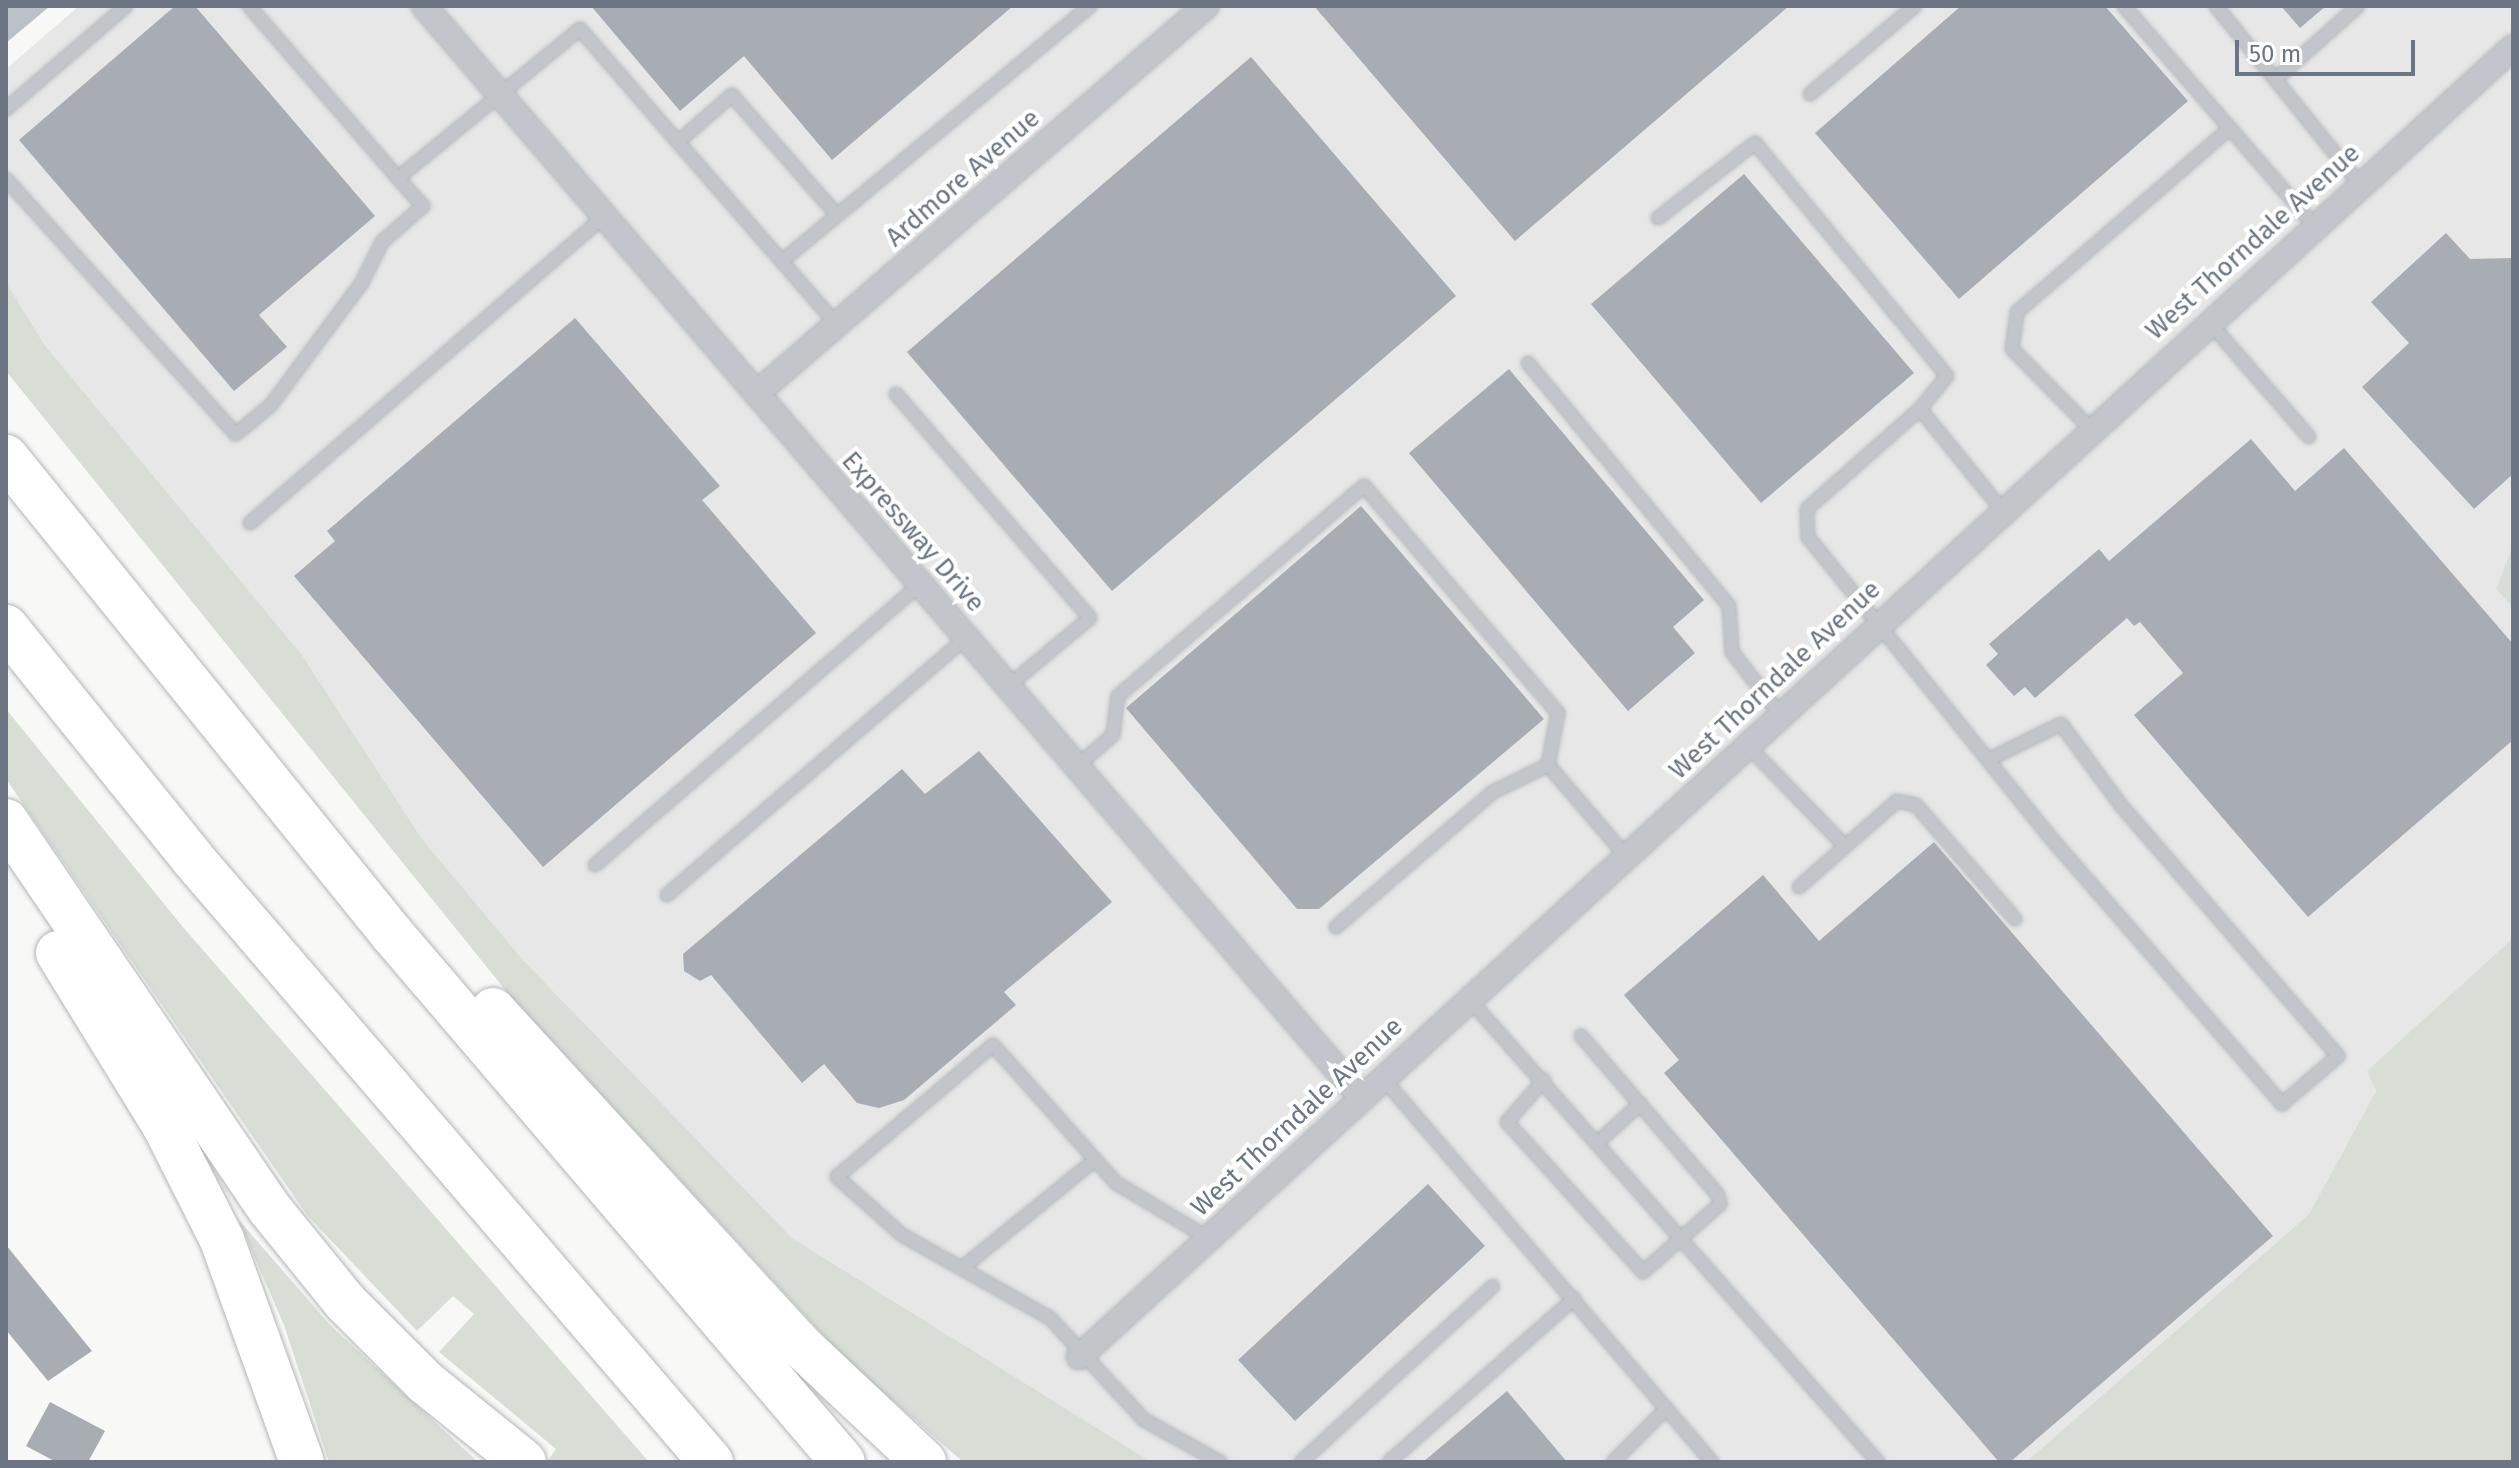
<!DOCTYPE html>
<style>
body{margin:0}
#map{position:relative;width:2519px;height:1468px;overflow:hidden;background:#f8f8f6;font-family:"Fira Sans",sans-serif}
div>[style]{position:absolute}
.built>*{inset:0;background:#e6e7e6}
.green>*{inset:0;background:#d8ddd6}
.water>*{inset:0;background:#bac2c8}
.building>*{inset:0;background:#a8adb4}
.roads{filter:drop-shadow(0 0 2px #b4b6ba) drop-shadow(0 0 2px #b4b6ba)}
.lane>*{height:12px;margin:-6px;padding:0 6px;transform-origin:6px;border-radius:6px;background:#c2c5c9}
.street>*{height:24px;margin:-12px;padding:0 12px;transform-origin:12px;border-radius:12px;background:#c2c5c9}
.highway>*{height:44px;margin:-22px;padding:0 22px;transform-origin:22px;border-radius:22px;background:#fff}
span{translate:-50% -50%;white-space:nowrap;text-align:center;line-height:1.15;-webkit-text-stroke:8px #fff;paint-order:stroke}
.street-label{font-size:26px;color:#6b7583}
.frame{position:absolute;inset:0;border:8px solid #6b7583;pointer-events:none}
.scale{position:absolute;left:2235px;top:40px;width:180px;height:36px;box-sizing:border-box;border:4px solid #6b7583;border-top:0;padding-left:10px;font-size:24px;line-height:28px;white-space:nowrap;color:#6b7583;-webkit-text-stroke:6px #fff;paint-order:stroke}
</style>
<div id="map">
<div class="built">
<div style="clip-path:polygon(79px 6px,2513px 6px,2513px 544px,2496px 589px,2513px 608px,2513px 938px,2368px 1071px,2376px 1091px,2309px 1214px,2026px 1462px,1150px 1462px,792px 1238px,523px 960px,422px 839px,302px 655px,44px 344px,6px 282px,6px 69px)"></div>
</div>
<div class="green">
<div style="clip-path:polygon(6px 282px,44px 344px,302px 655px,422px 839px,523px 960px,792px 1238px,1151px 1462px,963px 1462px,846px 1360px,507px 992px,6px 371px)"></div>
<div style="clip-path:polygon(2513px 544px,2513px 608px,2496px 589px)"></div>
<div style="clip-path:polygon(6px 709px,182px 926px,649px 1462px,547px 1462px,556px 1449px,439px 1352px,474px 1314px,453px 1296px,417px 1331px,307px 1215px,6px 779px)"></div>
<div style="clip-path:polygon(2513px 938px,2513px 1462px,2026px 1462px,2309px 1214px,2376px 1091px,2367px 1071px)"></div>
<div style="clip-path:polygon(238px 1219px,330px 1325px,478px 1462px,329px 1462px,284px 1325px)"></div>
</div>
<div class="water">
<div style="clip-path:polygon(6px 6px,50px 6px,6px 43px)"></div>
</div>
<div class="building">
<div style="clip-path:polygon(175px 6px,195px 6px,375px 216px,259px 315px,287px 347px,234px 391px,19px 140px)"></div>
<div style="clip-path:polygon(591px 6px,1013px 6px,832px 160px,744px 56px,680px 111px)"></div>
<div style="clip-path:polygon(1314px 6px,1789px 6px,1515px 241px)"></div>
<div style="clip-path:polygon(1961px 6px,2105px 6px,2188px 101px,1959px 299px,1815px 133px)"></div>
<div style="clip-path:polygon(2281px 6px,2326px 6px,2300px 28px)"></div>
<div style="clip-path:polygon(1251px 57px,1456px 296px,1112px 591px,907px 352px)"></div>
<div style="clip-path:polygon(1744px 174px,1914px 373px,1761px 503px,1591px 304px)"></div>
<div style="clip-path:polygon(2446px 233px,2470px 259px,2513px 258px,2513px 474px,2474px 509px,2362px 387px,2409px 343px,2371px 302px)"></div>
<div style="clip-path:polygon(575px 318px,720px 486px,702px 500px,816px 633px,543px 867px,294px 576px,335px 541px,327px 531px)"></div>
<div style="clip-path:polygon(1509px 369px,1704px 600px,1673px 627px,1695px 653px,1628px 711px,1409px 453px)"></div>
<div style="clip-path:polygon(2251px 439px,2295px 491px,2344px 448px,2513px 644px,2513px 740px,2308px 917px,2134px 715px,2183px 673px,2140px 622px,2134px 626px,2127px 618px,2035px 698px,2025px 687px,2014px 696px,1986px 665px,1998px 654px,1989px 644px,2099px 549px,2109px 561px)"></div>
<div style="clip-path:polygon(1361px 506px,1544px 719px,1319px 909px,1297px 909px,1126px 708px)"></div>
<div style="clip-path:polygon(979px 751px,1112px 902px,1004px 992px,1016px 1005px,904px 1100px,879px 1108px,857px 1103px,824px 1064px,802px 1083px,711px 975px,700px 981px,684px 971px,683px 954px,902px 769px,925px 794px)"></div>
<div style="clip-path:polygon(1934px 842px,2273px 1236px,2010px 1462px,1999px 1462px,1664px 1073px,1679px 1060px,1624px 995px,1763px 875px,1819px 941px)"></div>
<div style="clip-path:polygon(1428px 1184px,1485px 1246px,1295px 1421px,1238px 1360px)"></div>
<div style="clip-path:polygon(6px 1245px,92px 1351px,48px 1381px,6px 1330px)"></div>
<div style="clip-path:polygon(1507px 1391px,1567px 1462px,1423px 1462px)"></div>
<div style="clip-path:polygon(50px 1402px,105px 1431px,88px 1462px,56px 1462px,26px 1446px)"></div>
</div>
<div class="roads">
<div class="lane">
<div style="left:249px;top:6px;width:228px;rotate:49.1deg"></div>
<div style="left:398px;top:178px;width:235px;rotate:-39.3deg"></div>
<div style="left:580px;top:29px;width:150px;rotate:49.1deg"></div>
<div style="left:2124px;top:6px;width:289px;rotate:49.1deg"></div>
<div style="left:2216px;top:6px;width:228px;rotate:51.1deg"></div>
<div style="left:2277px;top:78px;width:108px;rotate:-41.6deg"></div>
<div style="left:1810px;top:94px;width:137px;rotate:-40deg"></div>
<div style="left:6px;top:109px;width:158px;rotate:-40.6deg"></div>
<div style="left:6px;top:179px;width:343px;rotate:48deg"></div>
<div style="left:236px;top:434px;width:45px;rotate:-39.6deg"></div>
<div style="left:271px;top:405px;width:151px;rotate:-53.4deg"></div>
<div style="left:361px;top:284px;width:47px;rotate:-63.4deg"></div>
<div style="left:382px;top:242px;width:55px;rotate:-41.3deg"></div>
<div style="left:423px;top:206px;width:38px;rotate:-132deg"></div>
<div style="left:836px;top:214px;width:158px;rotate:-131.2deg"></div>
<div style="left:732px;top:95px;width:72px;rotate:139deg"></div>
<div style="left:678px;top:142px;width:241px;rotate:49deg"></div>
<div style="left:1658px;top:218px;width:123px;rotate:-37.7deg"></div>
<div style="left:1755px;top:143px;width:302px;rotate:50.5deg"></div>
<div style="left:1947px;top:376px;width:43px;rotate:129.3deg"></div>
<div style="left:1920px;top:409px;width:130px;rotate:50.9deg"></div>
<div style="left:782px;top:261px;width:400px;rotate:-39.6deg"></div>
<div style="left:2209px;top:322px;width:152px;rotate:49deg"></div>
<div style="left:1528px;top:363px;width:315px;rotate:50.4deg"></div>
<div style="left:1729px;top:606px;width:46px;rotate:86.3deg"></div>
<div style="left:1732px;top:652px;width:78px;rotate:52.3deg"></div>
<div style="left:896px;top:394px;width:296px;rotate:49.1deg"></div>
<div style="left:1090px;top:618px;width:107px;rotate:140.3deg"></div>
<div style="left:1920px;top:409px;width:151px;rotate:138.5deg"></div>
<div style="left:1807px;top:509px;width:28px;rotate:88deg"></div>
<div style="left:1808px;top:537px;width:385px;rotate:51.1deg"></div>
<div style="left:2050px;top:837px;width:354px;rotate:49deg"></div>
<div style="left:2282px;top:1104px;width:74px;rotate:-40.6deg"></div>
<div style="left:2338px;top:1056px;width:333px;rotate:-130.9deg"></div>
<div style="left:2120px;top:804px;width:99px;rotate:-126.4deg"></div>
<div style="left:2061px;top:724px;width:79px;rotate:153.8deg"></div>
<div style="left:2091px;top:429px;width:112px;rotate:-134.6deg"></div>
<div style="left:2012px;top:349px;width:37px;rotate:-82deg"></div>
<div style="left:2017px;top:312px;width:281px;rotate:-40.8deg"></div>
<div style="left:250px;top:523px;width:469px;rotate:-40.9deg"></div>
<div style="left:1747px;top:745px;width:141px;rotate:45.9deg"></div>
<div style="left:1077px;top:766px;width:48px;rotate:-40.7deg"></div>
<div style="left:1113px;top:735px;width:39px;rotate:-83deg"></div>
<div style="left:1118px;top:696px;width:323px;rotate:-40.5deg"></div>
<div style="left:1364px;top:486px;width:299px;rotate:49.5deg"></div>
<div style="left:1558px;top:713px;width:53px;rotate:100.9deg"></div>
<div style="left:1548px;top:765px;width:120px;rotate:49.4deg"></div>
<div style="left:595px;top:865px;width:430px;rotate:-40.8deg"></div>
<div style="left:1799px;top:887px;width:130px;rotate:-41.3deg"></div>
<div style="left:1897px;top:801px;width:19px;rotate:12deg"></div>
<div style="left:1916px;top:805px;width:151px;rotate:49deg"></div>
<div style="left:667px;top:895px;width:396px;rotate:-40.7deg"></div>
<div style="left:1336px;top:927px;width:207px;rotate:-40.7deg"></div>
<div style="left:1493px;top:792px;width:61px;rotate:-26.1deg"></div>
<div style="left:1468px;top:998px;width:619px;rotate:48.54deg"></div>
<div style="left:1381px;top:1076px;width:508px;rotate:49.39deg"></div>
<div style="left:1544px;top:1080px;width:56px;rotate:131.4deg"></div>
<div style="left:1507px;top:1122px;width:202px;rotate:47.8deg"></div>
<div style="left:1643px;top:1272px;width:103px;rotate:-41.4deg"></div>
<div style="left:1720px;top:1204px;width:9px;rotate:-103deg"></div>
<div style="left:1718px;top:1195px;width:210px;rotate:-130.7deg"></div>
<div style="left:1598px;top:1142px;width:57px;rotate:-42.1deg"></div>
<div style="left:1208px;top:1238px;width:107px;rotate:-149.1deg"></div>
<div style="left:1116px;top:1183px;width:185px;rotate:-131.7deg"></div>
<div style="left:993px;top:1045px;width:204px;rotate:139.8deg"></div>
<div style="left:837px;top:1177px;width:87px;rotate:41.7deg"></div>
<div style="left:902px;top:1235px;width:170px;rotate:29.3deg"></div>
<div style="left:1050px;top:1318px;width:139px;rotate:47.3deg"></div>
<div style="left:1144px;top:1420px;width:87px;rotate:28.9deg"></div>
<div style="left:962px;top:1268px;width:171px;rotate:-39.1deg"></div>
<div style="left:1301px;top:1462px;width:260px;rotate:-42.5deg"></div>
<div style="left:1389px;top:1462px;width:247px;rotate:-41.4deg"></div>
<div style="left:1613px;top:1462px;width:76px;rotate:-45deg"></div>
</div>
<div class="street">
<div style="left:424px;top:6px;width:1437px;rotate:49.35deg"></div>
<div style="left:757px;top:393px;width:593px;rotate:-40.76deg"></div>
<div style="left:1079px;top:1357px;width:1942px;rotate:-42.41deg"></div>
</div>
<div class="highway">
<div style="left:6px;top:457px;width:614px;rotate:51.02deg"></div>
<div style="left:392px;top:934px;width:694px;rotate:49.5deg"></div>
<div style="left:6px;top:627px;width:298px;rotate:51.1deg"></div>
<div style="left:193px;top:859px;width:795px;rotate:49.34deg"></div>
<div style="left:6px;top:821px;width:468px;rotate:55.8deg"></div>
<div style="left:269px;top:1208px;width:121px;rotate:51deg"></div>
<div style="left:345px;top:1302px;width:113px;rotate:45deg"></div>
<div style="left:425px;top:1382px;width:127px;rotate:38.9deg"></div>
<div style="left:58px;top:953px;width:202px;rotate:58.4deg"></div>
<div style="left:164px;top:1125px;width:129px;rotate:63.2deg"></div>
<div style="left:222px;top:1240px;width:236px;rotate:70.2deg"></div>
<div style="left:493px;top:1010px;width:453px;rotate:47.5deg"></div>
<div style="left:799px;top:1344px;width:172px;rotate:43.3deg"></div>
</div>
</div>
<div class="street-label">
<span style="left:963px;top:178px;rotate:-41deg">Ardmore Avenue</span>
<span style="left:2253px;top:242px;rotate:-42deg">West Thorndale Avenue</span>
<span style="left:913px;top:532px;rotate:49deg">Expressway Drive</span>
<span style="left:1775px;top:680px;rotate:-43deg">West Thorndale Avenue</span>
<span style="left:1297px;top:1117px;rotate:-43deg">West Thorndale Avenue</span>
</div>
<div class="frame"></div>
<div class="scale">50 m</div>
</div>
